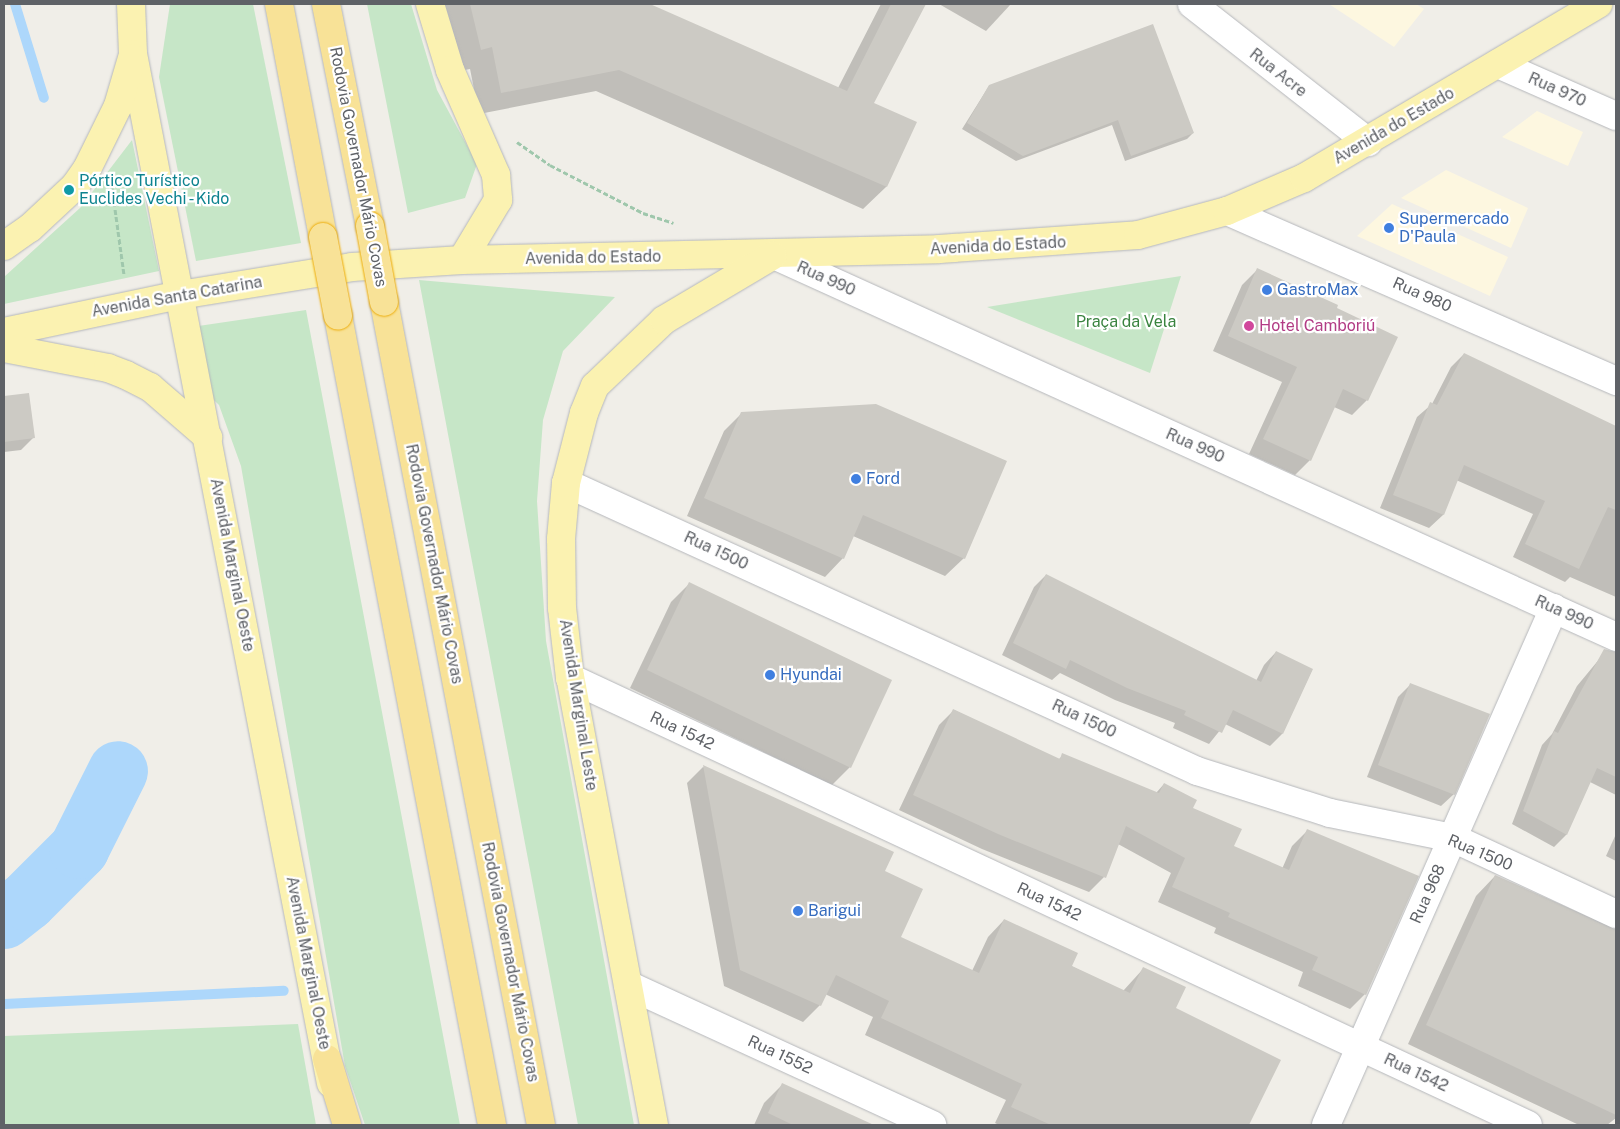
<!DOCTYPE html>
<meta charset="utf-8">
<style>
body{margin:0}
#map{position:relative;width:1620px;height:1129px;overflow:hidden;background:#f0eee8;font-family:"Public Sans",sans-serif}
div>[style]{position:absolute}
.commercial>*{inset:0;background:#fdf7e0}
.green>*{inset:0;background:#c6e6c7}
.shadow>*{inset:0;background:#0003}
.stream>*{height:10px;margin:-5px;padding:0 5px;transform-origin:5px;border-radius:5px;background:#add7fb}
.river>*{height:60px;margin:-30px;padding:0 30px;transform-origin:30px;border-radius:30px;background:#add7fb}
.building>*{inset:0;background:#cccac4}
.path>*{height:3px;margin-top:-1.5px;transform-origin:0;background:repeating-linear-gradient(90deg,#9fc7ac 0 5px,transparent 0 7.5px)}
.roads{filter:drop-shadow(0 0 1px #b5b7bb) drop-shadow(0 0 1px #b5b7bb)}
.minor>*{height:28px;margin:-14px;padding:0 14px;transform-origin:14px;border-radius:14px;background:#fff}
.tertiary>*{height:28px;margin:-14px;padding:0 14px;transform-origin:14px;border-radius:14px;background:#fff}
.primary>*{height:28px;margin:-14px;padding:0 14px;transform-origin:14px;border-radius:14px;background:#fbf2b1}
.motorway>*{height:28px;margin:-14px;padding:0 14px;transform-origin:14px;border-radius:14px;background:#f8e297}
.bridges{filter:drop-shadow(0 0 1px #edad0b) drop-shadow(0 0 1px #edad0b)}
.motorway-bridge>*{height:28px;margin:-14px;padding:0 14px;transform-origin:14px;border-radius:14px;background:#f8e297}
.dots>*{width:14px;height:14px;translate:-50% -50%;box-sizing:border-box;border:2px solid #fff;border-radius:50%}
span{translate:-50% -50%;white-space:nowrap;text-align:center;line-height:1.15;-webkit-text-stroke:4.5px #fff;paint-order:stroke}
.street-label{font-size:16px;color:#5f6267}
.culture-label{font-size:16px;color:#0d838f}
.left{translate:0 -50%;text-align:left}
.shop-label{font-size:16px;color:#366cbe}
.park-label{font-size:16px;color:#39833f}
.hotel-label{font-size:16px;color:#b23c85}
.frame{position:absolute;inset:0;border:5px solid #5f6267;pointer-events:none}
</style>
<div id="map">
<div class="commercial">
<div style="clip-path:polygon(1329px 4px,1416px 4px,1424px 9px,1394px 47px)"></div>
<div style="clip-path:polygon(1537px 111px,1583px 132px,1568px 166px,1502px 137px)"></div>
<div style="clip-path:polygon(1446px 170px,1528px 208px,1511px 248px,1401px 198px)"></div>
<div style="clip-path:polygon(1392px 204px,1508px 257px,1490px 296px,1357px 236px)"></div>
</div>
<div class="green">
<div style="clip-path:polygon(170px 4px,253px 4px,301px 243px,196px 261px,159px 77px)"></div>
<div style="clip-path:polygon(367px 4px,411px 4px,437px 90px,477px 164px,465px 198px,408px 213px)"></div>
<div style="clip-path:polygon(132px 140px,159px 271px,4px 304px,4px 277px,80px 208px)"></div>
<div style="clip-path:polygon(1181px 276px,1150px 373px,987px 307px)"></div>
<div style="clip-path:polygon(419px 280px,615px 297px,563px 351px,543px 420px,537px 501px,546px 641px,634px 1125px,578px 1125px)"></div>
<div style="clip-path:polygon(306px 310px,460px 1125px,365px 1125px,345px 1066px,241px 466px,219px 405px,185px 372px,178px 329px)"></div>
<div style="clip-path:polygon(298px 1024px,316px 1125px,4px 1125px,4px 1036px)"></div>
</div>
<div class="shadow">
<div style="clip-path:polygon(442px 4px,647px 4px,838px 88px,881px 4px,924px 4px,872px 103px,915px 122px,886px 187px,863px 209px,596px 91px,479px 114px,470px 69px,459px 71px)"></div>
<div style="clip-path:polygon(939px 4px,1011px 4px,986px 31px)"></div>
<div style="clip-path:polygon(989px 86px,1193px 133px,1187px 139px,1125px 161px,1112px 125px,1016px 161px,962px 129px)"></div>
<div style="clip-path:polygon(1257px 270px,1335px 308px,1367px 400px,1352px 415px,1334px 407px,1310px 460px,1295px 475px,1249px 454px,1282px 382px,1213px 351px,1242px 285px)"></div>
<div style="clip-path:polygon(1464px 354px,1601px 445px,1616px 452px,1616px 597px,1570px 577px,1565px 582px,1513px 557px,1533px 514px,1456px 480px,1443px 515px,1429px 528px,1380px 508px,1417px 417px,1432px 404px,1451px 367px)"></div>
<div style="clip-path:polygon(28px 395px,33px 438px,21px 450px,4px 452px,4px 397px)"></div>
<div style="clip-path:polygon(742px 413px,964px 558px,945px 576px,853px 536px,843px 558px,825px 577px,687px 516px,724px 431px)"></div>
<div style="clip-path:polygon(1046px 575px,1256px 681px,1264px 665px,1276px 652px,1312px 670px,1282px 734px,1270px 746px,1225px 724px,1209px 744px,1173px 728px,1175px 723px,1115px 700px,1060px 673px,1052px 680px,1002px 655px,1034px 587px)"></div>
<div style="clip-path:polygon(689px 584px,850px 767px,832px 785px,630px 688px,671px 602px)"></div>
<div style="clip-path:polygon(1601px 657px,1616px 664px,1616px 711px,1602px 741px,1616px 747px,1616px 795px,1590px 782px,1566px 835px,1554px 847px,1512px 824px,1542px 745px,1552px 734px,1577px 686px)"></div>
<div style="clip-path:polygon(1410px 685px,1454px 794px,1441px 806px,1367px 777px,1398px 697px)"></div>
<div style="clip-path:polygon(954px 710px,1058px 760px,1063px 755px,1156px 793px,1164px 784px,1233px 847px,1282px 869px,1292px 846px,1307px 831px,1365px 994px,1350px 1009px,1298px 986px,1303px 972px,1214px 933px,1216px 928px,1158px 902px,1171px 873px,1118px 844px,1104px 877px,1089px 892px,982px 849px,899px 810px,939px 725px)"></div>
<div style="clip-path:polygon(703px 767px,892px 853px,883px 872px,900px 938px,972px 971px,988px 937px,1004px 920px,1071px 966px,1123px 991px,1143px 969px,1174px 1009px,1250px 1125px,999px 1125px,995px 1123px,1006px 1100px,865px 1035px,873px 1017px,825px 994px,820px 1005px,803px 1022px,724px 986px,687px 783px)"></div>
<div style="clip-path:polygon(1616px 834px,1616px 861px,1606px 856px)"></div>
<div style="clip-path:polygon(1495px 876px,1610px 930px,1616px 929px,1616px 1118px,1607px 1125px,1579px 1125px,1408px 1044px,1476px 896px)"></div>
<div style="clip-path:polygon(782px 1085px,871px 1125px,754px 1125px,764px 1103px)"></div>
</div>
<div class="stream">
<div style="left:15px;top:4px;width:98px;rotate:72.9deg"></div>
<div style="left:4px;top:1004px;width:280px;rotate:-2.7deg"></div>
</div>
<div class="river">
<div style="left:4px;top:919px;width:29px;rotate:-38deg"></div>
<div style="left:27px;top:901px;width:74px;rotate:-45deg"></div>
<div style="left:79px;top:849px;width:87px;rotate:-63.4deg"></div>
</div>
<div class="building">
<div style="clip-path:polygon(470px 4px,650px 4px,847px 91px,891px 4px,926px 4px,874px 103px,917px 122px,887px 187px,619px 70px,501px 93px,492px 47px,481px 50px)"></div>
<div style="clip-path:polygon(1153px 24px,1194px 133px,1131px 156px,1118px 120px,1023px 156px,967px 123px,989px 85px)"></div>
<div style="clip-path:polygon(1257px 268px,1338px 305px,1337px 308px,1398px 337px,1368px 401px,1343px 389px,1311px 461px,1263px 439px,1297px 367px,1228px 336px)"></div>
<div style="clip-path:polygon(1464px 353px,1616px 426px,1616px 510px,1608px 507px,1579px 569px,1525px 544px,1545px 501px,1464px 465px,1444px 515px,1393px 495px,1430px 402px,1437px 405px)"></div>
<div style="clip-path:polygon(29px 393px,35px 438px,4px 442px,4px 396px)"></div>
<div style="clip-path:polygon(876px 404px,1007px 461px,965px 559px,863px 515px,844px 559px,704px 498px,741px 412px)"></div>
<div style="clip-path:polygon(1046px 574px,1261px 682px,1276px 651px,1313px 669px,1283px 734px,1233px 710px,1222px 733px,1184px 715px,1186px 711px,1127px 688px,1070px 660px,1066px 669px,1013px 643px)"></div>
<div style="clip-path:polygon(689px 582px,892px 680px,851px 768px,647px 670px)"></div>
<div style="clip-path:polygon(1604px 649px,1616px 652px,1616px 777px,1597px 768px,1567px 835px,1523px 811px,1554px 731px,1558px 733px)"></div>
<div style="clip-path:polygon(1410px 683px,1490px 714px,1455px 795px,1378px 765px)"></div>
<div style="clip-path:polygon(953px 709px,1060px 759px,1062px 753px,1159px 793px,1164px 783px,1197px 800px,1193px 808px,1242px 829px,1234px 846px,1289px 870px,1307px 829px,1419px 876px,1366px 995px,1312px 970px,1318px 957px,1228px 917px,1230px 913px,1172px 887px,1185px 858px,1126px 826px,1106px 878px,998px 834px,913px 795px)"></div>
<div style="clip-path:polygon(703px 765px,894px 852px,885px 871px,923px 889px,901px 937px,979px 973px,1004px 919px,1078px 953px,1072px 966px,1130px 993px,1143px 967px,1186px 987px,1176px 1008px,1281px 1060px,1249px 1125px,1051px 1125px,1011px 1107px,1022px 1084px,881px 1018px,889px 1001px,836px 975px,821px 1006px,740px 970px)"></div>
<div style="clip-path:polygon(1495px 875px,1616px 929px,1616px 1115px,1426px 1025px)"></div>
<div style="clip-path:polygon(782px 1083px,874px 1125px,793px 1125px,768px 1113px)"></div>
</div>
<div class="path">
<div style="left:517px;top:142px;width:40px;rotate:34.9deg"></div>
<div style="left:550px;top:165px;width:105px;rotate:27.3deg"></div>
<div style="left:643px;top:213px;width:32px;rotate:18deg"></div>
<div style="left:112px;top:187px;width:89px;rotate:82.2deg"></div>
</div>
<div class="roads">
<div class="minor">
<div style="left:1192px;top:4px;width:224px;rotate:38.1deg"></div>
<div style="left:1498px;top:64px;width:129px;rotate:23.8deg"></div>
<div style="left:1227px;top:211px;width:425px;rotate:23.6deg"></div>
<div style="left:774px;top:255px;width:925px;rotate:24.4deg"></div>
<div style="left:570px;top:678px;width:1057px;rotate:25.01deg"></div>
<div style="left:628px;top:985px;width:335px;rotate:24.7deg"></div>
<div style="left:1326px;top:1125px;width:565px;rotate:-66.2deg"></div>
</div>
<div class="tertiary">
<div style="left:566px;top:483px;width:694px;rotate:24.53deg"></div>
<div style="left:1197px;top:771px;width:139px;rotate:17.5deg"></div>
<div style="left:1330px;top:813px;width:126px;rotate:11.5deg"></div>
<div style="left:1453px;top:838px;width:180px;rotate:25deg"></div>
</div>
<div class="primary">
<div style="left:131px;top:4px;width:50px;rotate:87.7deg"></div>
<div style="left:133px;top:54px;width:1048px;rotate:79.11deg"></div>
<div style="left:430px;top:4px;width:69px;rotate:73.1deg"></div>
<div style="left:450px;top:70px;width:115px;rotate:66.3deg"></div>
<div style="left:496px;top:175px;width:25px;rotate:85deg"></div>
<div style="left:498px;top:200px;width:70px;rotate:121deg"></div>
<div style="left:4px;top:246px;width:32px;rotate:-35deg"></div>
<div style="left:30px;top:228px;width:62px;rotate:-43deg"></div>
<div style="left:75px;top:186px;width:21px;rotate:-55deg"></div>
<div style="left:87px;top:169px;width:70px;rotate:-63.8deg"></div>
<div style="left:118px;top:106px;width:50px;rotate:-73.7deg"></div>
<div style="left:4px;top:332px;width:180px;rotate:-11.9deg"></div>
<div style="left:180px;top:295px;width:174px;rotate:-9.2deg"></div>
<div style="left:352px;top:267px;width:110px;rotate:-3.6deg"></div>
<div style="left:462px;top:260px;width:477px;rotate:-1.3deg"></div>
<div style="left:939px;top:249px;width:199px;rotate:-4deg"></div>
<div style="left:1138px;top:235px;width:92px;rotate:-15.1deg"></div>
<div style="left:1227px;top:211px;width:84px;rotate:-23.2deg"></div>
<div style="left:1304px;top:178px;width:342px;rotate:-30.6deg"></div>
<div style="left:4px;top:348px;width:106px;rotate:10.9deg"></div>
<div style="left:108px;top:368px;width:19px;rotate:21deg"></div>
<div style="left:126px;top:375px;width:27px;rotate:27deg"></div>
<div style="left:150px;top:387px;width:77px;rotate:40.8deg"></div>
<div style="left:654px;top:1125px;width:455px;rotate:-100.6deg"></div>
<div style="left:570px;top:678px;width:70px;rotate:-96.5deg"></div>
<div style="left:562px;top:608px;width:69px;rotate:-90.8deg"></div>
<div style="left:561px;top:539px;width:56px;rotate:-84.9deg"></div>
<div style="left:566px;top:483px;width:72px;rotate:-75.6deg"></div>
<div style="left:584px;top:413px;width:29px;rotate:-68deg"></div>
<div style="left:595px;top:386px;width:95px;rotate:-43.7deg"></div>
<div style="left:664px;top:320px;width:126px;rotate:-30.7deg"></div>
</div>
<div class="motorway">
<div style="left:279px;top:4px;width:237px;rotate:79.3deg"></div>
<div style="left:326px;top:4px;width:226px;rotate:78.8deg"></div>
<div style="left:384px;top:302px;width:838px;rotate:79.2deg"></div>
<div style="left:338px;top:316px;width:824px;rotate:79.22deg"></div>
<div style="left:327px;top:1059px;width:69px;rotate:73.1deg"></div>
</div>
</div>
<div class="bridges">
<div class="motorway-bridge">
<div style="left:370px;top:226px;width:77px;rotate:79.6deg"></div>
<div style="left:323px;top:237px;width:80px;rotate:79.2deg"></div>
</div>
</div>
<div class="dots">
<div style="left:69px;top:190px;background:#0f9aa8"></div>
<div style="left:1389px;top:228px;background:#3f7fe0"></div>
<div style="left:1267px;top:290px;background:#3f7fe0"></div>
<div style="left:1249px;top:326px;background:#d1479c"></div>
<div style="left:856px;top:479px;background:#3f7fe0"></div>
<div style="left:770px;top:675px;background:#3f7fe0"></div>
<div style="left:798px;top:911px;background:#3f7fe0"></div>
</div>
<div class="street-label">
<span style="left:1278px;top:73px;rotate:38deg">Rua Acre</span>
<span style="left:1557px;top:90px;rotate:24deg">Rua 970</span>
<span style="left:1394px;top:126px;rotate:-30deg">Avenida do Estado</span>
<span style="left:358px;top:167px;rotate:79deg">Rodovia Governador Mário Covas</span>
<span style="left:998px;top:246px;rotate:-3deg">Avenida do Estado</span>
<span style="left:593px;top:258px;rotate:-1deg">Avenida do Estado</span>
<span style="left:826px;top:279px;rotate:24deg">Rua 990</span>
<span style="left:1422px;top:295px;rotate:24deg">Rua 980</span>
<span style="left:177px;top:297px;rotate:-10deg">Avenida Santa Catarina</span>
<span style="left:1195px;top:446px;rotate:24deg">Rua 990</span>
<span style="left:716px;top:551px;rotate:25deg">Rua 1500</span>
<span style="left:434px;top:564px;rotate:79deg">Rodovia Governador Mário Covas</span>
<span style="left:232px;top:565px;rotate:79deg">Avenida Marginal Oeste</span>
<span style="left:1564px;top:613px;rotate:24deg">Rua 990</span>
<span style="left:578px;top:705px;rotate:81deg">Avenida Marginal Leste</span>
<span style="left:1084px;top:719px;rotate:25deg">Rua 1500</span>
<span style="left:682px;top:731px;rotate:25deg">Rua 1542</span>
<span style="left:1480px;top:853px;rotate:23deg">Rua 1500</span>
<span style="left:1428px;top:894px;rotate:-66deg">Rua 968</span>
<span style="left:1049px;top:902px;rotate:25deg">Rua 1542</span>
<span style="left:510px;top:962px;rotate:79deg">Rodovia Governador Mário Covas</span>
<span style="left:308px;top:963px;rotate:79deg">Avenida Marginal Oeste</span>
<span style="left:780px;top:1055px;rotate:25deg">Rua 1552</span>
<span style="left:1416px;top:1073px;rotate:25deg">Rua 1542</span>
</div>
<div class="culture-label">
<span class="left" style="left:79px;top:190px">Pórtico Turístico<br>Euclides Vechi - Kido</span>
</div>
<div class="shop-label">
<span class="left" style="left:1399px;top:228px">Supermercado<br>D'Paula</span>
<span class="left" style="left:1277px;top:290px">GastroMax</span>
<span class="left" style="left:866px;top:479px">Ford</span>
<span class="left" style="left:780px;top:675px">Hyundai</span>
<span class="left" style="left:808px;top:911px">Barigui</span>
</div>
<div class="park-label">
<span style="left:1126px;top:322px">Praça da Vela</span>
</div>
<div class="hotel-label">
<span class="left" style="left:1259px;top:326px">Hotel Camboriú</span>
</div>
<div class="frame"></div>
</div>
